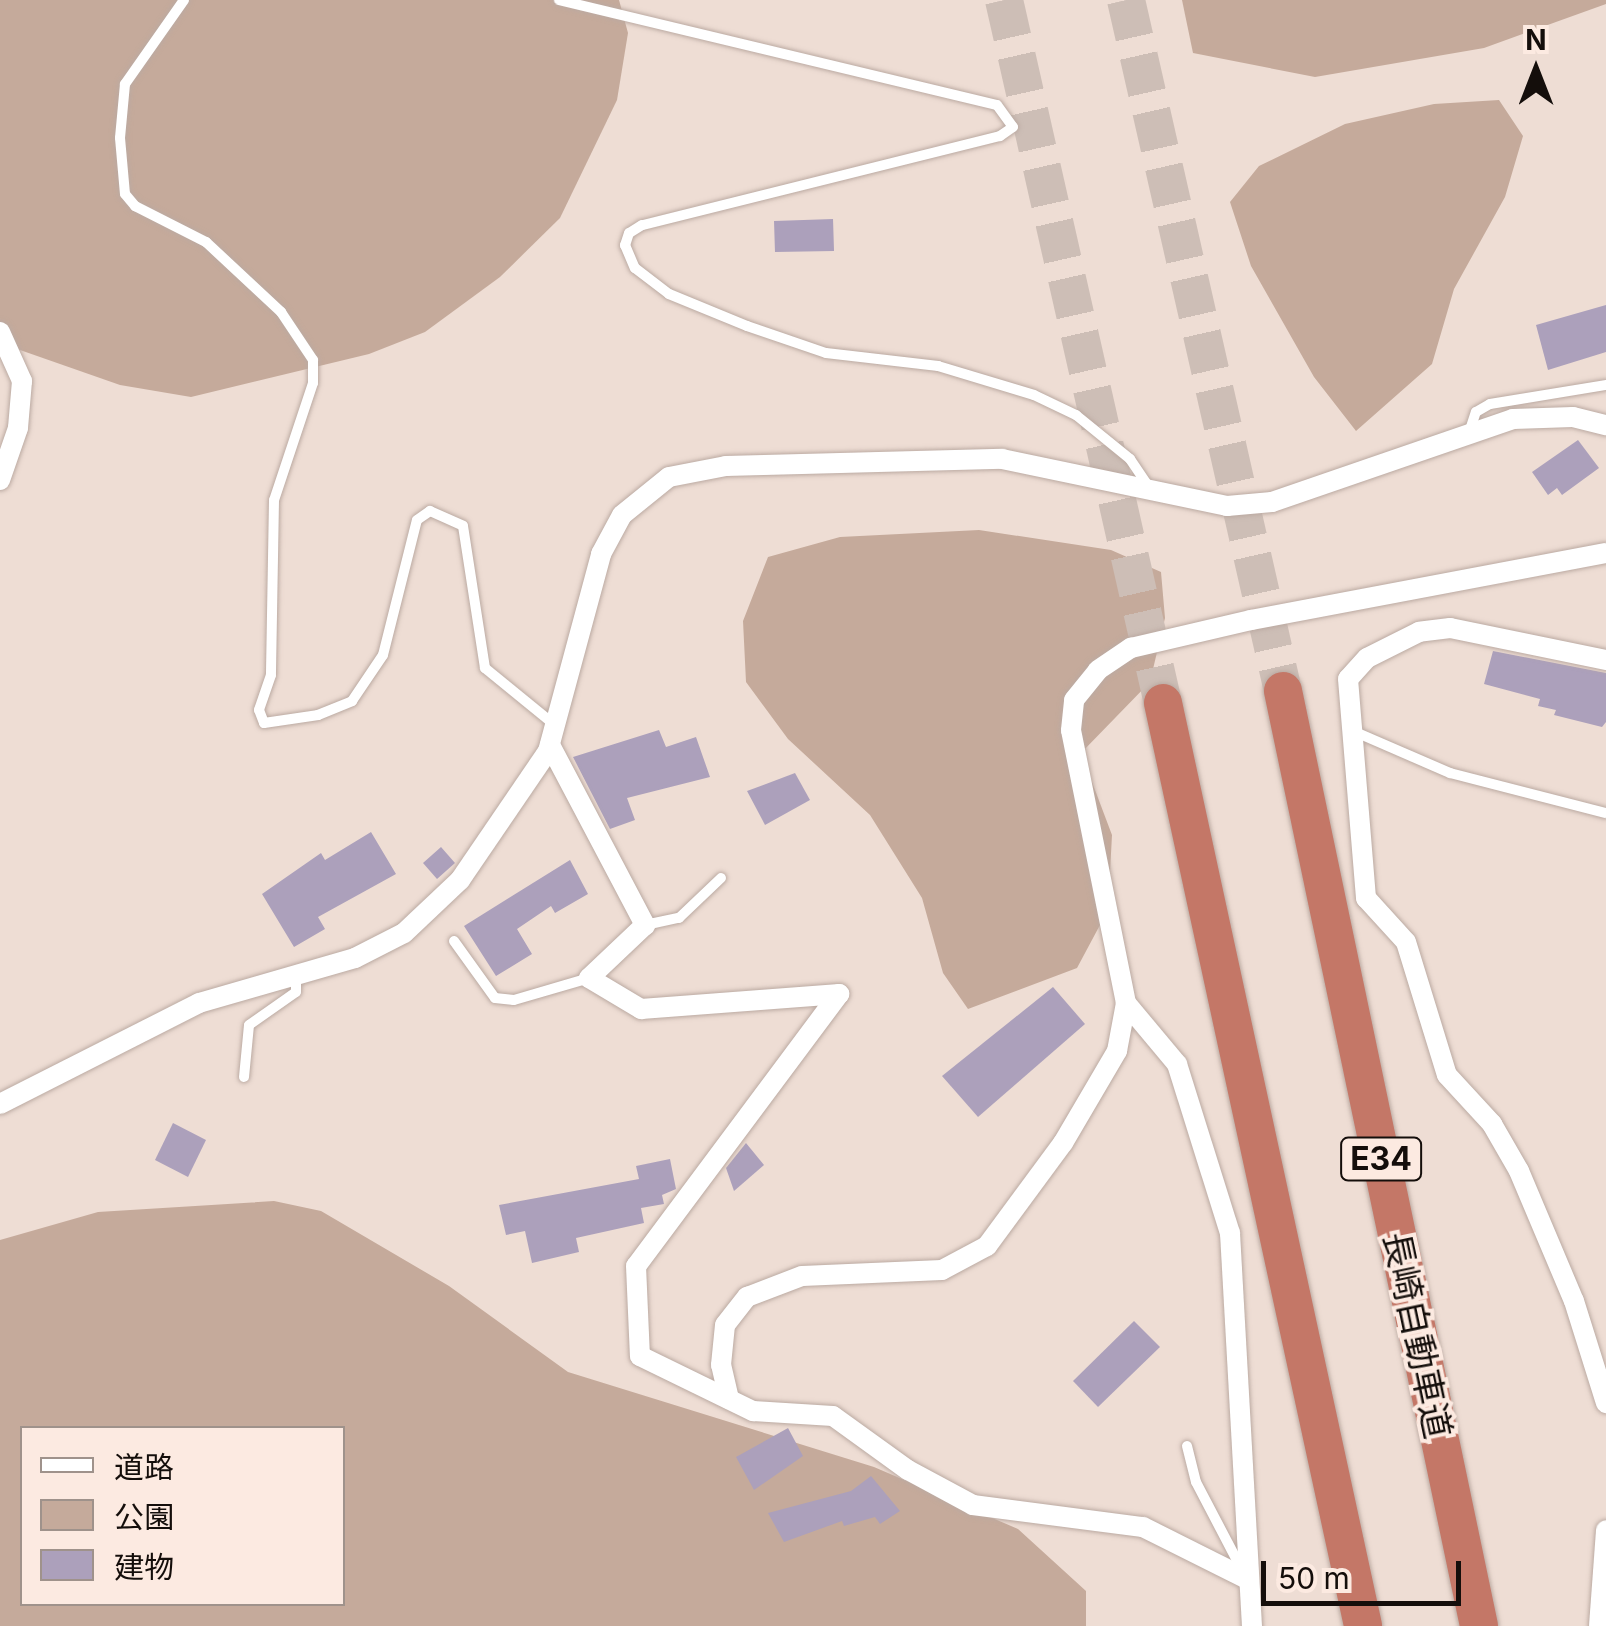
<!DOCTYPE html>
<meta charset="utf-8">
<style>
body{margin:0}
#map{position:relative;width:1606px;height:1626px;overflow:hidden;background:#eeddd4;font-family:Inter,"Noto Sans JP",sans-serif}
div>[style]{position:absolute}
.green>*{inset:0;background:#c5aa9b}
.building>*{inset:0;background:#aca0bb}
.highway-tunnel>*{height:38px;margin-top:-19px;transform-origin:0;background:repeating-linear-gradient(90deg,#cdbeb6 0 38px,transparent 0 57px)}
.roads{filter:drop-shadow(0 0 2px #bbaaa2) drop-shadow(0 0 2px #bbaaa2)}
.lane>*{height:10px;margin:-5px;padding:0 5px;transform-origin:5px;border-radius:5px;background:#fff}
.street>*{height:20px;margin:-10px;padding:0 10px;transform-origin:10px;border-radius:10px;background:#fff}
.highway>*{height:38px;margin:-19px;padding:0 19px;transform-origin:19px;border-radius:19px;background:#c47767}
span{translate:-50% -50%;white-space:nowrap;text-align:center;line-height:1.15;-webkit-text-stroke:8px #fceae1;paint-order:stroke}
.shield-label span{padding:2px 8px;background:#fceae1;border:2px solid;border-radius:8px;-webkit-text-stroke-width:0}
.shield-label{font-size:32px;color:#140e0b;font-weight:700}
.street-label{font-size:35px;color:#140e0b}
.legend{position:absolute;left:20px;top:1426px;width:325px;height:180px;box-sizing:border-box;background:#fceae1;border:2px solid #9f928b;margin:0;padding:12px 18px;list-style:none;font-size:30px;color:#140e0b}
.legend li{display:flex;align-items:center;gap:20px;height:50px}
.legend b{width:50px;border:2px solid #9f928b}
.north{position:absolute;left:1486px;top:20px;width:100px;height:100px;-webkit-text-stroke:8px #fceae1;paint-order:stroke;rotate:0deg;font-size:28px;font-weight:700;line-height:40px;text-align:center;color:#140e0b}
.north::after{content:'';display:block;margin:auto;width:35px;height:45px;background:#140e0b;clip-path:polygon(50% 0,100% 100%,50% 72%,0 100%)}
.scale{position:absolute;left:1261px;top:1561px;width:200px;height:45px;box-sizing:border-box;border:5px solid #140e0b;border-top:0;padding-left:12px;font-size:30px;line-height:35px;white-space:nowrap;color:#140e0b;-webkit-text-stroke:8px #fceae1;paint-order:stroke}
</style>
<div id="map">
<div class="green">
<div style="clip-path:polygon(0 0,619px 0,628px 33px,617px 100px,560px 218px,500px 277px,425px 332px,369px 354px,191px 397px,120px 385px,0 343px)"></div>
<div style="clip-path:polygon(1182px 0,1606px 0,1606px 4px,1484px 48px,1315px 77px,1193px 53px)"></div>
<div style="clip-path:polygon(1499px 100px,1523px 136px,1505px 197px,1454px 289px,1432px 364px,1356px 431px,1314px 377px,1251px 266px,1230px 202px,1259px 166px,1345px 124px,1434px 104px)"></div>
<div style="clip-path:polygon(979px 530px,1111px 550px,1161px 572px,1165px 618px,1150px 682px,1081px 753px,1112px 835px,1108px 910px,1077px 968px,968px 1009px,943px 973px,922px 898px,870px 815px,788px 739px,746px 682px,743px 621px,768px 557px,840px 537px)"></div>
<div style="clip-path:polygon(evenodd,274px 1201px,321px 1211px,449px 1286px,568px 1372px,874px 1467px,1018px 1529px,1086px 1591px,1086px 1626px,0 1626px,0 1240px,98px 1212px,274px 1201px,22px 1428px,342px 1428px,342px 1604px,22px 1604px,22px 1428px)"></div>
</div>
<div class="building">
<div style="clip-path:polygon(833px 219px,834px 251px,775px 252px,774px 221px)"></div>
<div style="clip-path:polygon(1606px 305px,1606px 352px,1548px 370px,1536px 325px)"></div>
<div style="clip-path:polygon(1578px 440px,1599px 468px,1562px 495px,1557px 488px,1548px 495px,1532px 472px)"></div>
<div style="clip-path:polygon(1493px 651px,1606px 673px,1606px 722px,1602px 727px,1554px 715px,1556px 710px,1538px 706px,1540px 699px,1484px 684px)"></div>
<div style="clip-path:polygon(659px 730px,666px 747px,696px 737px,710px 777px,627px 798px,635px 820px,610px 829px,573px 757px)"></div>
<div style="clip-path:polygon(795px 773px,810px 800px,765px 825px,747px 791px)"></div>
<div style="clip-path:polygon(371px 832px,396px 874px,318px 917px,325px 929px,294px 947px,262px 894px,321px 853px,325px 860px)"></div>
<div style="clip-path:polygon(441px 847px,455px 863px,437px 879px,423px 863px)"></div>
<div style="clip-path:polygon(570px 860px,588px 894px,555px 913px,551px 906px,517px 929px,532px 954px,496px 976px,464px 926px)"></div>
<div style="clip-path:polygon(1053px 987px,1085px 1024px,978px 1117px,942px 1076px)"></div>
<div style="clip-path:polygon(173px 1123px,206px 1140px,188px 1177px,155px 1160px)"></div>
<div style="clip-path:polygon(746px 1143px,764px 1165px,734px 1191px,726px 1168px)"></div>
<div style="clip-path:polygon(670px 1159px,676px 1189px,662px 1195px,664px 1204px,641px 1208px,644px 1223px,576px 1238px,579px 1252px,532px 1263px,525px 1231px,506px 1235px,499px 1205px,639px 1179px,636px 1166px)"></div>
<div style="clip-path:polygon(1134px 1321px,1160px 1347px,1098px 1407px,1073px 1381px)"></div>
<div style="clip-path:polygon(788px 1428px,803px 1456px,754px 1490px,736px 1457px)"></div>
<div style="clip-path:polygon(871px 1476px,900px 1511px,880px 1524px,875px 1517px,844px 1526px,842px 1521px,784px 1542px,768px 1513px,851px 1491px)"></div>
</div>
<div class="highway-tunnel">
<div style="left:1004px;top:0;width:721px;rotate:77.26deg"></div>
<div style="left:1126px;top:0;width:709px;rotate:77.2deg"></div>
</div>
<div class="roads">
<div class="lane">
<div style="left:184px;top:0;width:103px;rotate:125.1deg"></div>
<div style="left:125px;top:84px;width:54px;rotate:95.3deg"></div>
<div style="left:120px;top:138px;width:56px;rotate:84.9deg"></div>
<div style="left:125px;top:194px;width:16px;rotate:50deg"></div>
<div style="left:135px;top:206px;width:80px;rotate:26.9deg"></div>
<div style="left:206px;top:242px;width:103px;rotate:43deg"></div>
<div style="left:281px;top:312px;width:58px;rotate:56.3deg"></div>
<div style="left:313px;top:360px;width:23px;rotate:90deg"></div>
<div style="left:313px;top:383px;width:123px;rotate:108.4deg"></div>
<div style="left:274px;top:500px;width:175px;rotate:91deg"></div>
<div style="left:271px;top:675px;width:37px;rotate:109deg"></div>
<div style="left:259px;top:710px;width:14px;rotate:69deg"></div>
<div style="left:264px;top:723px;width:55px;rotate:-8.4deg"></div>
<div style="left:318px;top:715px;width:37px;rotate:-22deg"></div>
<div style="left:352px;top:701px;width:55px;rotate:-56deg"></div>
<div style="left:383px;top:655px;width:139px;rotate:-75.9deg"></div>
<div style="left:417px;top:520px;width:16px;rotate:-35deg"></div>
<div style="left:430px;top:511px;width:36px;rotate:24deg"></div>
<div style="left:463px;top:526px;width:144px;rotate:81.2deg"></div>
<div style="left:485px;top:668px;width:92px;rotate:39.2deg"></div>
<div style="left:559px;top:0;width:450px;rotate:13.5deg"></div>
<div style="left:997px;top:105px;width:27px;rotate:54deg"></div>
<div style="left:1013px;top:127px;width:16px;rotate:145deg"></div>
<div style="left:1000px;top:136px;width:369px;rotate:166deg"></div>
<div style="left:642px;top:225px;width:15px;rotate:148deg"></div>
<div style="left:629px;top:233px;width:13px;rotate:108deg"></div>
<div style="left:625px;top:245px;width:25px;rotate:67deg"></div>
<div style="left:635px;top:268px;width:43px;rotate:37.4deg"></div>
<div style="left:669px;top:294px;width:84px;rotate:22.3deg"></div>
<div style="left:747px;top:326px;width:83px;rotate:18.9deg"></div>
<div style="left:826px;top:353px;width:113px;rotate:6.6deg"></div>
<div style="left:938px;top:366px;width:100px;rotate:16.8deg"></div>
<div style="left:1034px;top:395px;width:47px;rotate:25.5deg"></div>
<div style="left:1076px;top:415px;width:70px;rotate:39.2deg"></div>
<div style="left:1130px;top:459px;width:32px;rotate:56deg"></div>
<div style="left:1469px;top:433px;width:22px;rotate:-72deg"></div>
<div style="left:1476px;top:412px;width:16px;rotate:-30deg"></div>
<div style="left:1490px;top:404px;width:118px;rotate:-9.3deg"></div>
<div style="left:1353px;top:731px;width:106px;rotate:23.4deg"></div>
<div style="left:1450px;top:773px;width:161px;rotate:14.4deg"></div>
<div style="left:645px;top:925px;width:35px;rotate:-12deg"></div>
<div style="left:679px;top:918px;width:58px;rotate:-43.6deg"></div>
<div style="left:454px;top:941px;width:70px;rotate:54.3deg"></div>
<div style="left:495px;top:998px;width:19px;rotate:6deg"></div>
<div style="left:514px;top:1000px;width:78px;rotate:-16.3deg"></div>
<div style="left:244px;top:1077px;width:52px;rotate:-84.5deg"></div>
<div style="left:249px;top:1025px;width:57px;rotate:-35.1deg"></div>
<div style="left:296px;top:992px;width:16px;rotate:-90deg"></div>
<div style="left:1187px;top:1446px;width:37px;rotate:76deg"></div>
<div style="left:1196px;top:1482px;width:104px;rotate:62.4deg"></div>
</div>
<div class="street">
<div style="left:0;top:332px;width:54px;rotate:65.8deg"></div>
<div style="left:22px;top:381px;width:47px;rotate:94.9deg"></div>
<div style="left:18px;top:428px;width:55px;rotate:109.1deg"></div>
<div style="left:1606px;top:660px;width:159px;rotate:-168.4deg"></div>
<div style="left:1450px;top:628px;width:31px;rotate:173deg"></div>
<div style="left:1419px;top:632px;width:58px;rotate:153.4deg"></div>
<div style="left:1367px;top:658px;width:28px;rotate:132deg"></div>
<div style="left:1348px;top:679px;width:220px;rotate:85.3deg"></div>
<div style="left:1366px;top:898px;width:59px;rotate:47.7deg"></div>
<div style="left:1406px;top:942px;width:139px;rotate:72.9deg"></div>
<div style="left:1447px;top:1075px;width:67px;rotate:47.4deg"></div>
<div style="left:1492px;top:1124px;width:54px;rotate:60.1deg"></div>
<div style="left:1519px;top:1171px;width:141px;rotate:67.1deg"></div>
<div style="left:1574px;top:1301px;width:107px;rotate:72.6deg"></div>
<div style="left:550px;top:745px;width:204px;rotate:62.2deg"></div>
<div style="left:645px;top:925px;width:77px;rotate:136.6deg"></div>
<div style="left:589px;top:978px;width:61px;rotate:30.8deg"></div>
<div style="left:641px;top:1009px;width:199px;rotate:-4.3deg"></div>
<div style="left:839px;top:994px;width:339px;rotate:126.7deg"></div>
<div style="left:636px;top:1266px;width:90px;rotate:87.5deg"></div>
<div style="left:640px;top:1356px;width:126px;rotate:26deg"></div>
<div style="left:753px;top:1411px;width:80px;rotate:3.6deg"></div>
<div style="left:833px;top:1416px;width:92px;rotate:35.8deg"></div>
<div style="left:908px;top:1470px;width:74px;rotate:28.3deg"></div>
<div style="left:973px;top:1505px;width:171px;rotate:7.4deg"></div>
<div style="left:1143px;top:1527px;width:116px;rotate:26.6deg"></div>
<div style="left:1126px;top:1003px;width:80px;rotate:50.1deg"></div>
<div style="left:1177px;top:1064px;width:177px;rotate:72.6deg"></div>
<div style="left:1230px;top:1233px;width:394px;rotate:86.8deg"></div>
<div style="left:0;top:1104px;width:223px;rotate:-26.9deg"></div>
<div style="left:199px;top:1003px;width:162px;rotate:-16.1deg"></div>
<div style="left:355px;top:958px;width:55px;rotate:-27deg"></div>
<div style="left:404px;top:933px;width:77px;rotate:-43.4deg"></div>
<div style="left:460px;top:880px;width:156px;rotate:-55.7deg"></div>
<div style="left:548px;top:751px;width:204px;rotate:-74.9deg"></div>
<div style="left:601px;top:554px;width:44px;rotate:-61.7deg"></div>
<div style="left:622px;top:515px;width:60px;rotate:-39deg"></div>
<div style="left:669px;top:477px;width:58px;rotate:-10.9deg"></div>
<div style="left:726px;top:466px;width:276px;rotate:-1.5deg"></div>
<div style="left:1002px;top:459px;width:230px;rotate:11.8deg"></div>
<div style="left:1227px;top:506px;width:45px;rotate:-5.1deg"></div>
<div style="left:1272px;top:502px;width:255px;rotate:-19deg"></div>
<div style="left:1513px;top:419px;width:60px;rotate:-1.9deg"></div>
<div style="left:1573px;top:417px;width:34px;rotate:14deg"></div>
<div style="left:729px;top:1399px;width:35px;rotate:-103deg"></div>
<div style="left:721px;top:1365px;width:40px;rotate:-84.3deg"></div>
<div style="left:725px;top:1325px;width:36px;rotate:-52deg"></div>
<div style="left:747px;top:1297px;width:59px;rotate:-20.9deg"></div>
<div style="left:802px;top:1276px;width:140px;rotate:-2.5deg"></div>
<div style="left:942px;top:1270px;width:51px;rotate:-28.1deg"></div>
<div style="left:987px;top:1246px;width:128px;rotate:-53.6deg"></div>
<div style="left:1063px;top:1143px;width:107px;rotate:-59.6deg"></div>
<div style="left:1117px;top:1051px;width:49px;rotate:-79.4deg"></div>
<div style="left:1126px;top:1003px;width:278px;rotate:-101.4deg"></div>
<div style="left:1071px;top:730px;width:30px;rotate:-84deg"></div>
<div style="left:1074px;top:700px;width:38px;rotate:-51deg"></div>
<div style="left:1098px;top:670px;width:40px;rotate:-34deg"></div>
<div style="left:1131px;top:648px;width:123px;rotate:-13.1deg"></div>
<div style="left:1251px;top:620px;width:361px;rotate:-10.7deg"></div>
<div style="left:1599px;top:1626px;width:96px;rotate:-85.8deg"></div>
</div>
<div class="highway">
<div style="left:1283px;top:691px;width:955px;rotate:78.16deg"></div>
<div style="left:1163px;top:703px;width:944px;rotate:77.77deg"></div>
</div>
</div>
<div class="shield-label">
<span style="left:1381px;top:1159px">E34</span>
</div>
<div class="street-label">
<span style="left:1418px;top:1335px;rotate:78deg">長崎自動車道</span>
</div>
<ul class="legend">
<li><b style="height:12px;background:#fff"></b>道路</li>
<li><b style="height:28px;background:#c5aa9b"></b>公園</li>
<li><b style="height:28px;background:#aca0bb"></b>建物</li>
</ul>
<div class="north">N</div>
<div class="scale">50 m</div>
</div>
